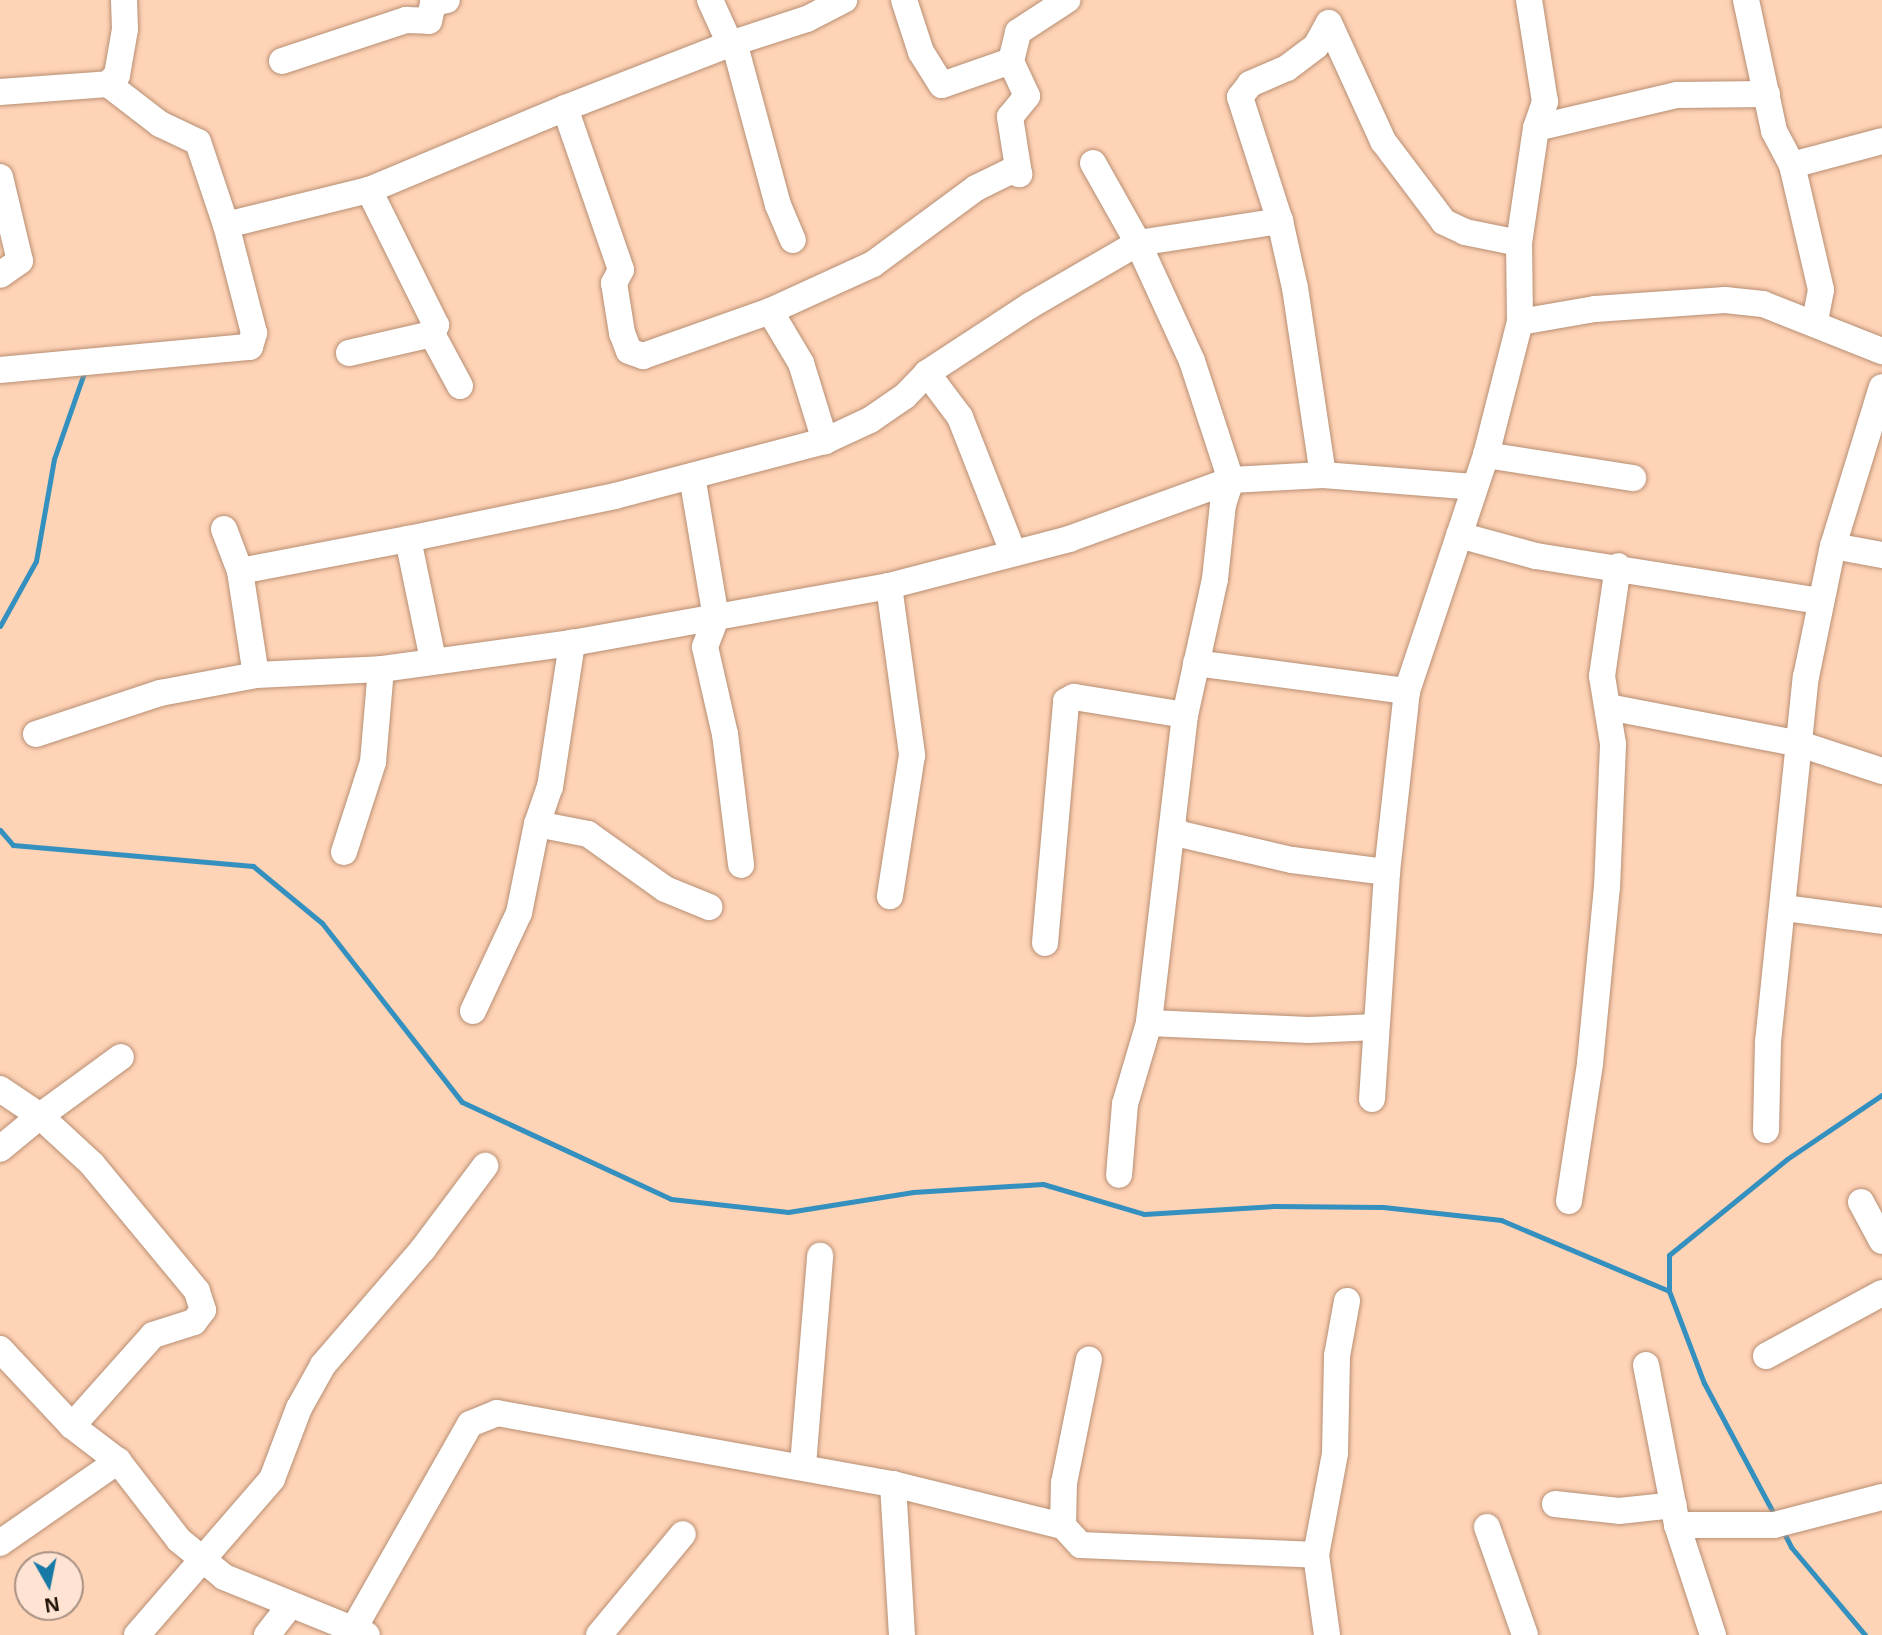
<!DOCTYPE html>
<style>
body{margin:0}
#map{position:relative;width:1882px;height:1635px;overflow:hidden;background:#ffd3b6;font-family:"Open Sans",sans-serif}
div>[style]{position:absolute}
.stream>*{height:5px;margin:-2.5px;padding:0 2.5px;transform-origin:2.5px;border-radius:2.5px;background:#3490be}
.roads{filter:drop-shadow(0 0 2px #b88f74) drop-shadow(0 0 2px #b88f74)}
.minor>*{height:26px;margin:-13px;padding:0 13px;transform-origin:13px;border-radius:13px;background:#fff}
span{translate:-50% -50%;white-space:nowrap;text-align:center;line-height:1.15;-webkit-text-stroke:5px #ffe4d3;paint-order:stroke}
.north{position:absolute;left:14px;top:1551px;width:70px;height:70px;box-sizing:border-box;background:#ffe4d3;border:2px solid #a79183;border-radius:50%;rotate:171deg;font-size:19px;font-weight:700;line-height:28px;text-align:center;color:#24150a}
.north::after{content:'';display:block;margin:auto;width:24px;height:32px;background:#1779a5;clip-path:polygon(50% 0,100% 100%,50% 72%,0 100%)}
</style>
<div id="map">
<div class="stream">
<div style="left:0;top:626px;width:74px;rotate:-61deg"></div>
<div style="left:36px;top:561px;width:104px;rotate:-80deg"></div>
<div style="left:54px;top:459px;width:94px;rotate:-70.8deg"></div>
<div style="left:0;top:830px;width:20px;rotate:49deg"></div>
<div style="left:13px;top:845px;width:241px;rotate:5deg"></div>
<div style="left:253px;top:866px;width:89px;rotate:39.6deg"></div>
<div style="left:322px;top:923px;width:227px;rotate:52deg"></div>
<div style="left:462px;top:1102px;width:230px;rotate:24.9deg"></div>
<div style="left:671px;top:1199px;width:118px;rotate:6.3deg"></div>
<div style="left:788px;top:1212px;width:127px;rotate:-9.1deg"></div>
<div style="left:913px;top:1192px;width:130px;rotate:-3.5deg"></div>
<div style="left:1043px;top:1184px;width:105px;rotate:16.5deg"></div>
<div style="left:1144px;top:1214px;width:130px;rotate:-3.5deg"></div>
<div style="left:1274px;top:1206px;width:109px;rotate:0.5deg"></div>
<div style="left:1383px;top:1207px;width:119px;rotate:6.3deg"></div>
<div style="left:1501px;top:1220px;width:182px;rotate:22.9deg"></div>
<div style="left:1669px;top:1291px;width:98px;rotate:69.2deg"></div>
<div style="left:1704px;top:1383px;width:151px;rotate:61.9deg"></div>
<div style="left:1669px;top:1291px;width:36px;rotate:-90deg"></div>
<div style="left:1669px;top:1255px;width:152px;rotate:-39.1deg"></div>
<div style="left:1787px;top:1159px;width:115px;rotate:-34deg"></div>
<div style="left:1783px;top:1531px;width:18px;rotate:63deg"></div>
<div style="left:1791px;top:1547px;width:115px;rotate:49.9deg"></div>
</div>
<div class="roads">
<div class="minor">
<div style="left:710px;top:0;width:48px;rotate:65.6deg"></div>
<div style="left:904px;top:0;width:55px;rotate:71.9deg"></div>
<div style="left:921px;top:52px;width:39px;rotate:58deg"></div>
<div style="left:942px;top:85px;width:73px;rotate:-19.2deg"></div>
<div style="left:1746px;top:0;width:134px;rotate:77.9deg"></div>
<div style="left:1774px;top:131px;width:38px;rotate:62deg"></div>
<div style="left:1792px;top:165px;width:128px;rotate:76.9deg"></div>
<div style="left:1821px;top:290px;width:32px;rotate:101deg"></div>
<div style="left:1329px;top:23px;width:130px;rotate:65.4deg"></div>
<div style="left:1383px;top:141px;width:101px;rotate:53deg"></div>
<div style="left:1444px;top:222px;width:23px;rotate:25deg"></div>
<div style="left:1465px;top:232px;width:55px;rotate:11.5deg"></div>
<div style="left:734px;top:42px;width:169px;rotate:74.9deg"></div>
<div style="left:778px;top:205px;width:38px;rotate:67deg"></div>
<div style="left:282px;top:61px;width:131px;rotate:-18.3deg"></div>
<div style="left:406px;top:20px;width:23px;rotate:2deg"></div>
<div style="left:429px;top:21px;width:18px;rotate:-77deg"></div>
<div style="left:433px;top:3px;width:14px;rotate:-12deg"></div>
<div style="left:108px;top:84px;width:66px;rotate:37.6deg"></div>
<div style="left:160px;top:124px;width:42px;rotate:25.3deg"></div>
<div style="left:198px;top:142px;width:88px;rotate:71.4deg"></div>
<div style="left:0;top:92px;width:108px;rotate:-4.2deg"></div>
<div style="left:108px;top:84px;width:13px;rotate:-45deg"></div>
<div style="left:117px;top:75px;width:47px;rotate:-80.1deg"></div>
<div style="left:125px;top:29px;width:29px;rotate:-92deg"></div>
<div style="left:565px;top:108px;width:171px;rotate:70.9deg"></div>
<div style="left:621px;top:270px;width:15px;rotate:118deg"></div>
<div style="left:614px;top:283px;width:51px;rotate:80.9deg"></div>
<div style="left:622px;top:333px;width:19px;rotate:69deg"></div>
<div style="left:629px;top:351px;width:15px;rotate:20deg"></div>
<div style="left:643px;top:356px;width:135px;rotate:-19.5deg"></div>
<div style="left:770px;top:311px;width:113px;rotate:-24.5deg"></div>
<div style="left:873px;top:264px;width:128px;rotate:-36.4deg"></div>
<div style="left:976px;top:188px;width:39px;rotate:-26deg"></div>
<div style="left:1011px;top:171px;width:9px;rotate:21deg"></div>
<div style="left:1019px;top:174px;width:58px;rotate:-99deg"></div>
<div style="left:1010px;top:117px;width:27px;rotate:-51deg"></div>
<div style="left:1027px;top:96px;width:38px;rotate:-115deg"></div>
<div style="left:1011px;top:61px;width:30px;rotate:-76deg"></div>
<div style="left:1018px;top:32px;width:59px;rotate:-33.1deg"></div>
<div style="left:1536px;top:128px;width:145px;rotate:-13.2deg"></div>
<div style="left:1677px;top:95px;width:90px;rotate:-0.6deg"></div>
<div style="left:1093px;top:163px;width:92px;rotate:60.6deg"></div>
<div style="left:1138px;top:243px;width:130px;rotate:65.4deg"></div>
<div style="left:1192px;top:361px;width:125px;rotate:71.9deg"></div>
<div style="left:1231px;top:480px;width:25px;rotate:108deg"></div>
<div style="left:1223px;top:504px;width:75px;rotate:96.1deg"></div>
<div style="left:1215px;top:579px;width:139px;rotate:102.4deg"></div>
<div style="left:1185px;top:715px;width:310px;rotate:96.7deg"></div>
<div style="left:1149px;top:1023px;width:84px;rotate:106.5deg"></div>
<div style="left:1125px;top:1104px;width:71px;rotate:94.8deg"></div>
<div style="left:1792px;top:165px;width:93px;rotate:-14.9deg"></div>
<div style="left:0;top:177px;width:86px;rotate:76.6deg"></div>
<div style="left:20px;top:261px;width:24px;rotate:145deg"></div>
<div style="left:770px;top:311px;width:61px;rotate:59.2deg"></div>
<div style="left:801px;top:363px;width:82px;rotate:72.9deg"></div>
<div style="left:1520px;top:322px;width:76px;rotate:-9.8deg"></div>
<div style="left:1595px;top:309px;width:130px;rotate:-4deg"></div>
<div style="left:1725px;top:300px;width:38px;rotate:6deg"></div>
<div style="left:1763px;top:304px;width:128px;rotate:21.6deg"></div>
<div style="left:432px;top:334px;width:59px;rotate:61.7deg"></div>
<div style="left:349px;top:353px;width:85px;rotate:-12.9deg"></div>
<div style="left:432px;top:334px;width:10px;rotate:-66deg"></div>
<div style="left:436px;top:325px;width:151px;rotate:-116.4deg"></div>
<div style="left:0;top:370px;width:251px;rotate:-5.3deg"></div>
<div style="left:250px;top:347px;width:15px;rotate:-74deg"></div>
<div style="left:254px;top:333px;width:112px;rotate:-104.5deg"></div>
<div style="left:226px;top:225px;width:147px;rotate:-13.8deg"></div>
<div style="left:369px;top:190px;width:212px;rotate:-22.7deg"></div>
<div style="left:565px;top:108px;width:177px;rotate:-21.2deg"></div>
<div style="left:730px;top:44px;width:81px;rotate:-18deg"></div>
<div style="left:807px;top:19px;width:42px;rotate:-27.2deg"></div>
<div style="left:927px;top:373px;width:55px;rotate:53.1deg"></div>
<div style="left:960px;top:417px;width:145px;rotate:68.6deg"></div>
<div style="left:1486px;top:455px;width:149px;rotate:8.9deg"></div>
<div style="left:1323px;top:475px;width:189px;rotate:-98.5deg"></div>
<div style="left:1295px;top:288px;width:69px;rotate:-102.6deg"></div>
<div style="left:1280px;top:221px;width:130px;rotate:-107.9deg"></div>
<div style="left:1240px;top:97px;width:16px;rotate:-52deg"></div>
<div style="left:1250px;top:84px;width:40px;rotate:-23.4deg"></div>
<div style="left:1287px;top:68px;width:36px;rotate:-37deg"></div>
<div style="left:1316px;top:46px;width:26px;rotate:-61deg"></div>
<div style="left:692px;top:476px;width:144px;rotate:80.4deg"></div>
<div style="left:716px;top:618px;width:31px;rotate:111deg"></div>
<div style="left:705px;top:647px;width:89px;rotate:77.1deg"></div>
<div style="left:725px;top:734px;width:132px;rotate:83deg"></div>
<div style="left:224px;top:529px;width:45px;rotate:69.1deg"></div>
<div style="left:240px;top:571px;width:105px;rotate:81.3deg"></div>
<div style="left:1459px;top:535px;width:80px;rotate:15.3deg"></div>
<div style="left:1536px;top:556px;width:288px;rotate:9deg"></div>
<div style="left:408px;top:539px;width:211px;rotate:-11.7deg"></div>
<div style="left:615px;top:496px;width:217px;rotate:-14.7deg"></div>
<div style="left:825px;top:441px;width:50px;rotate:-25deg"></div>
<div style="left:870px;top:420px;width:42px;rotate:-34.4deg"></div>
<div style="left:905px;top:396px;width:32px;rotate:-46deg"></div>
<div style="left:927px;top:373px;width:124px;rotate:-33.2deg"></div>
<div style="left:1031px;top:305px;width:124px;rotate:-30.1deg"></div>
<div style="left:1138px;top:243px;width:144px;rotate:-8.8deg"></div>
<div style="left:1833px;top:546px;width:50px;rotate:10.4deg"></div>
<div style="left:240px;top:571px;width:171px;rotate:-10.8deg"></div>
<div style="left:408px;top:539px;width:124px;rotate:78.3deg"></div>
<div style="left:889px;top:586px;width:171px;rotate:82.2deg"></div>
<div style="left:912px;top:755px;width:143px;rotate:98.9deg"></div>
<div style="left:1196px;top:663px;width:213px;rotate:7.6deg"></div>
<div style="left:1608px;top:707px;width:196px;rotate:10.9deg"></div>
<div style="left:1800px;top:744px;width:86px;rotate:18.2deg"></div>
<div style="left:36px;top:734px;width:131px;rotate:-18.3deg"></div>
<div style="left:160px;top:693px;width:98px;rotate:-10.6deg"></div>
<div style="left:256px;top:675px;width:125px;rotate:-2.7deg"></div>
<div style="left:381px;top:669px;width:193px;rotate:-7.8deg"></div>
<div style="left:572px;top:643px;width:322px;rotate:-10.2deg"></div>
<div style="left:889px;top:586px;width:186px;rotate:-14.6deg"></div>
<div style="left:1069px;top:539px;width:172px;rotate:-20deg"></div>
<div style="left:1231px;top:480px;width:92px;rotate:-3.1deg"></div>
<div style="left:1323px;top:475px;width:151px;rotate:4.5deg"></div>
<div style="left:537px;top:824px;width:52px;rotate:11.1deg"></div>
<div style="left:588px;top:834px;width:95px;rotate:35.5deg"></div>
<div style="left:665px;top:889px;width:48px;rotate:22.2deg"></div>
<div style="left:1174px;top:827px;width:9px;rotate:49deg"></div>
<div style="left:1180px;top:834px;width:115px;rotate:13.1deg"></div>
<div style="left:1292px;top:860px;width:96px;rotate:7.2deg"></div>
<div style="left:344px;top:852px;width:95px;rotate:-72.1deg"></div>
<div style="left:373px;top:762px;width:93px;rotate:-85.1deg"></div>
<div style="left:1785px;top:908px;width:98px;rotate:7.6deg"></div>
<div style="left:1045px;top:943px;width:243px;rotate:-85deg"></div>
<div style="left:1066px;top:701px;width:9px;rotate:-27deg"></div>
<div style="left:1074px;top:697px;width:112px;rotate:9.2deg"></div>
<div style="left:473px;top:1011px;width:108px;rotate:-64.9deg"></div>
<div style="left:519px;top:913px;width:91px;rotate:-78.6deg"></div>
<div style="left:537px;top:824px;width:39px;rotate:-71deg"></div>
<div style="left:550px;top:787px;width:146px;rotate:-81.3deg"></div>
<div style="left:1149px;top:1023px;width:160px;rotate:2.5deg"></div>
<div style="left:1309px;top:1030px;width:67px;rotate:-2.6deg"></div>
<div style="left:0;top:1089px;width:48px;rotate:34deg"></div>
<div style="left:40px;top:1116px;width:52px;rotate:140.5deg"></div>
<div style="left:1372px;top:1099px;width:227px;rotate:-86.2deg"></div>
<div style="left:1387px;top:872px;width:182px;rotate:-83.7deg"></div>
<div style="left:1407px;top:691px;width:249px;rotate:-71.5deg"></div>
<div style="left:1486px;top:455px;width:137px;rotate:-75.7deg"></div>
<div style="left:1520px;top:322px;width:79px;rotate:-90.7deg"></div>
<div style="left:1519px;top:243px;width:116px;rotate:-81.6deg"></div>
<div style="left:1536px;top:128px;width:28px;rotate:-71deg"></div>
<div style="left:1545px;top:102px;width:103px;rotate:-98.9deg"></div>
<div style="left:1766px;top:1130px;width:88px;rotate:-88.7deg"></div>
<div style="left:1768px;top:1042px;width:367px;rotate:-84.1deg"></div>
<div style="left:1806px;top:677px;width:134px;rotate:-78.4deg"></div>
<div style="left:1833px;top:546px;width:166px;rotate:-72.9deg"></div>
<div style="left:1569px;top:1201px;width:140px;rotate:-81.3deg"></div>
<div style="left:1590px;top:1063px;width:176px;rotate:-84.5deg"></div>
<div style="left:1607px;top:888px;width:144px;rotate:-87.6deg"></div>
<div style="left:1613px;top:744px;width:69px;rotate:-99.2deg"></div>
<div style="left:1602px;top:676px;width:111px;rotate:-81.7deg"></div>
<div style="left:1861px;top:1202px;width:44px;rotate:61.7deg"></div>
<div style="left:0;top:1349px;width:105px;rotate:46.9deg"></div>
<div style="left:72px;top:1426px;width:58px;rotate:37.3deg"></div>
<div style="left:118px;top:1461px;width:100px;rotate:52.3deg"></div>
<div style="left:179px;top:1540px;width:58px;rotate:39.4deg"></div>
<div style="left:224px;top:1577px;width:154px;rotate:22.1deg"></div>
<div style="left:1766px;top:1356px;width:132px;rotate:-28.5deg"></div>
<div style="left:1646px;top:1365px;width:163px;rotate:79deg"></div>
<div style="left:1677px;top:1525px;width:116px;rotate:71.9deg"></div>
<div style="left:72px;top:1426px;width:122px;rotate:-48.3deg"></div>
<div style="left:153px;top:1335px;width:43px;rotate:-17.6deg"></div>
<div style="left:194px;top:1322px;width:15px;rotate:-53deg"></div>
<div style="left:203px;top:1310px;width:20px;rotate:-108deg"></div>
<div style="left:197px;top:1291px;width:165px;rotate:-129.6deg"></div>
<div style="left:92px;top:1164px;width:71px;rotate:-137.3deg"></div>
<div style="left:40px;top:1116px;width:100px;rotate:-36.1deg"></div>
<div style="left:803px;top:1465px;width:210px;rotate:-85.3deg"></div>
<div style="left:893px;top:1484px;width:151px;rotate:86.6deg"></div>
<div style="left:1555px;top:1504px;width:64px;rotate:6.2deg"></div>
<div style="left:1619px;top:1511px;width:55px;rotate:-6.2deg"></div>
<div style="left:1677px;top:1525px;width:97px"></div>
<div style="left:1774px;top:1525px;width:112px;rotate:-14.5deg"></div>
<div style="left:1063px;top:1526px;width:43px;rotate:-88.7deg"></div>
<div style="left:1064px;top:1483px;width:126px;rotate:-78.6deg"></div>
<div style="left:1487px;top:1527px;width:114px;rotate:70.6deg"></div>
<div style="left:0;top:1543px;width:144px;rotate:-34.8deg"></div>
<div style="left:353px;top:1630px;width:237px;rotate:-60.4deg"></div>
<div style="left:470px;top:1424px;width:29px;rotate:-22deg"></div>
<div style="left:497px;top:1413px;width:402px;rotate:10.2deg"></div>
<div style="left:893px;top:1484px;width:175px;rotate:13.9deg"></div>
<div style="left:1063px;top:1526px;width:26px;rotate:47deg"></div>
<div style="left:1081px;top:1545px;width:235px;rotate:2.4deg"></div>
<div style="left:137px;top:1635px;width:206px;rotate:-49.1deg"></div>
<div style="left:272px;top:1479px;width:76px;rotate:-69.2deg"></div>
<div style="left:299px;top:1408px;width:49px;rotate:-60.8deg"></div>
<div style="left:323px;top:1365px;width:153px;rotate:-49.2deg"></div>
<div style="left:423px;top:1249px;width:104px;rotate:-53.2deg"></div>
<div style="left:267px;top:1635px;width:37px;rotate:-52deg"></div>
<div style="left:599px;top:1635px;width:131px;rotate:-50.3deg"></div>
<div style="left:1327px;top:1635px;width:81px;rotate:-97.8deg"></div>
<div style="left:1316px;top:1555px;width:104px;rotate:-79.4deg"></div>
<div style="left:1335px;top:1453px;width:97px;rotate:-88.8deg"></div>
<div style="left:1337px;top:1356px;width:56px;rotate:-79.7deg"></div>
</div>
</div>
<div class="north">N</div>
</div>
